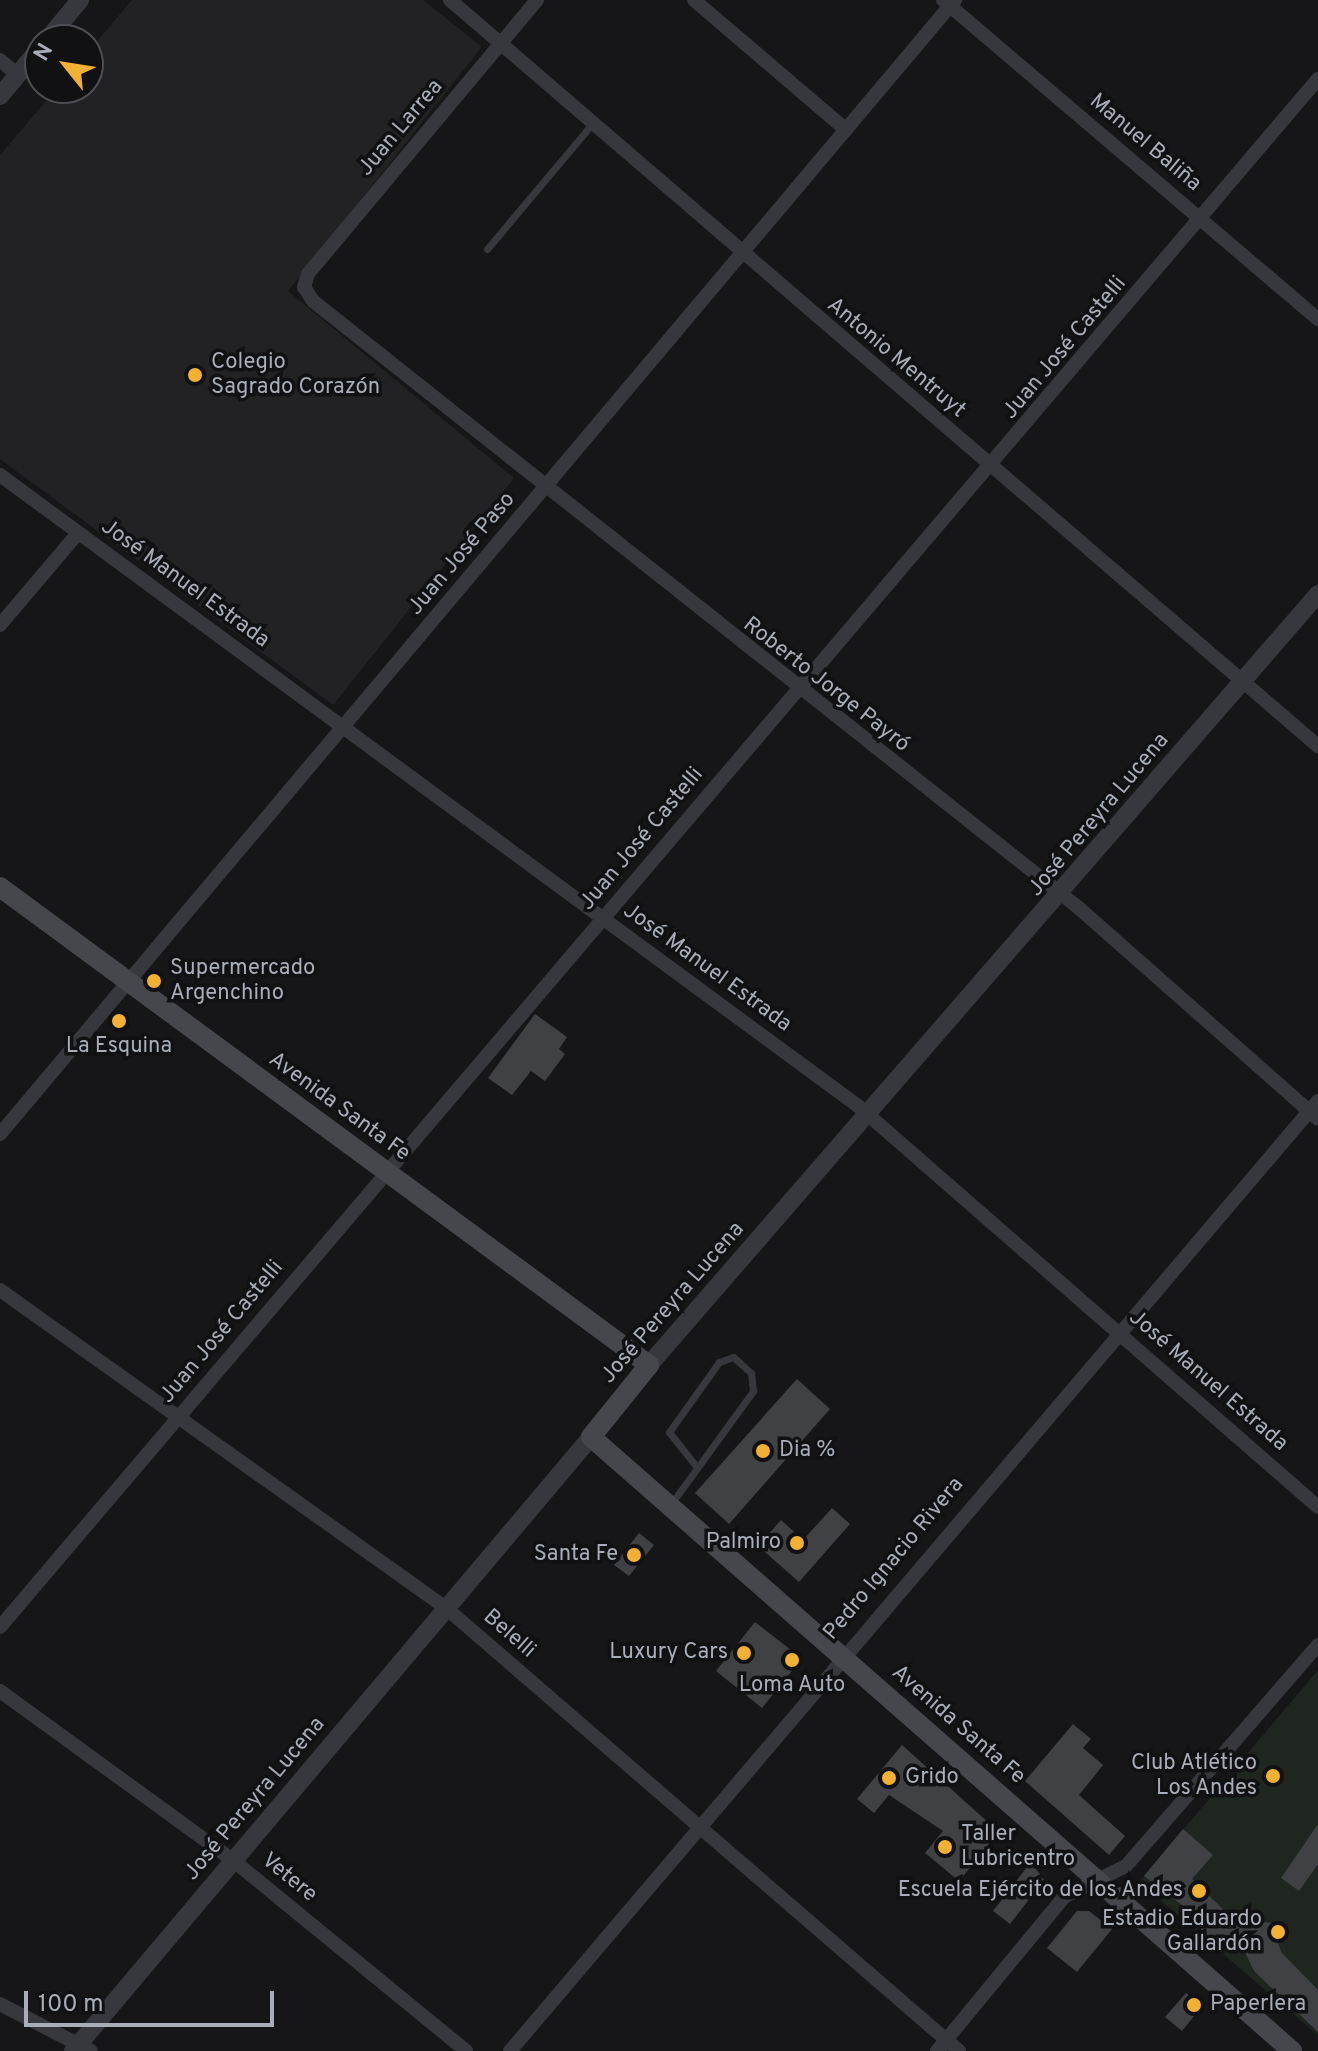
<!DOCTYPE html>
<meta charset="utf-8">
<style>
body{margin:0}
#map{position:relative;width:1318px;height:2051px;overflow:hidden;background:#161618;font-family:Overpass,sans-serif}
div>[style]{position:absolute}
.built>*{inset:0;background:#222225}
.green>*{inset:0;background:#1e261f}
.building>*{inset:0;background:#404145}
.service>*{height:7px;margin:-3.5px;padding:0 3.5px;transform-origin:3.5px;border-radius:3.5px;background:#37383d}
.minor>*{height:14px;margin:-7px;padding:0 7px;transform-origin:7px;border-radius:7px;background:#37383d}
.tertiary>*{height:18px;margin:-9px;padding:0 9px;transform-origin:9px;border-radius:9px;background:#37383d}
.secondary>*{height:20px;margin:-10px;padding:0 10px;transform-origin:10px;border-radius:10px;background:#45474d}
.dots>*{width:22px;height:22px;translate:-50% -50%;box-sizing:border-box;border:4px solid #111113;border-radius:50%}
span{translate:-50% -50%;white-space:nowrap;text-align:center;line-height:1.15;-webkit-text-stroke:7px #111113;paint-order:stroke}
.street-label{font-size:22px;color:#a8adb8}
.poi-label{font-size:22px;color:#a8adb8}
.left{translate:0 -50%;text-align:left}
.right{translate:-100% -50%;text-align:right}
.north{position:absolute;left:24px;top:24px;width:80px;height:80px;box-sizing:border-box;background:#111113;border:2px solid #4d4f55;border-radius:50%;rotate:300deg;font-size:22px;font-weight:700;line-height:32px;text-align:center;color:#a8adb8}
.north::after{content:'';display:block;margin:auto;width:28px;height:36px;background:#f2b134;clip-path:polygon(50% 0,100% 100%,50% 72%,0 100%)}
.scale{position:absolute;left:24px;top:1991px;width:250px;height:36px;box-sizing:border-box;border:4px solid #a8adb8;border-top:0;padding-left:10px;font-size:24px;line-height:28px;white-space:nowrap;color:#a8adb8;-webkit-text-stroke:6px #111113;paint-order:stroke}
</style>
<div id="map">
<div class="built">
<div style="clip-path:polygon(132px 0,423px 0,482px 47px,288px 291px,514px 478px,333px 705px,0 459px,0 155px,57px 88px,88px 88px,88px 52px)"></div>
</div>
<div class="green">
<div style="clip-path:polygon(1318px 1670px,1318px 2035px,1139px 1882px)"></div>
</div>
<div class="building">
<div style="clip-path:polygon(535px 1014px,567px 1037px,559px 1049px,565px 1054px,545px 1081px,531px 1071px,512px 1095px,488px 1078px)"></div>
<div style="clip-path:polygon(797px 1379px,830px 1409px,729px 1524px,695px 1493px)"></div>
<div style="clip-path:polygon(832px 1508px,850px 1524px,799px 1582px,758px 1546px,781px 1520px,803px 1540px)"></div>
<div style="clip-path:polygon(639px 1533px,654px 1545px,629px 1576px,614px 1565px)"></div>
<div style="clip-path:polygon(755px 1622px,795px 1653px,795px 1667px,762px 1708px,716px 1671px)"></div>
<div style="clip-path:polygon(1073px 1724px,1091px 1739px,1083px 1748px,1103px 1765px,1079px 1795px,1125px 1836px,1109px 1855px,1025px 1781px)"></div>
<div style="clip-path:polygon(902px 1745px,999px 1832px,959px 1881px,925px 1853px,943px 1831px,889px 1795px,874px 1813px,857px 1799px)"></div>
<div style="clip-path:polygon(1318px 1824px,1318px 1864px,1299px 1891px,1281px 1878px)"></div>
<div style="clip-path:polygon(1183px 1829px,1213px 1855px,1192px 1879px,1233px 1919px,1272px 1923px,1281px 1952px,1318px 1990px,1318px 2032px,1254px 1971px,1238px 1938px,1227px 1952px,1191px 1921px,1195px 1915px,1144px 1876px)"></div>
<div style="clip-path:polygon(1031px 1862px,1044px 1880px,1010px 1924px,993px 1911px)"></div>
<div style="clip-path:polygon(1077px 1911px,1089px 1911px,1112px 1929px,1077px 1972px,1047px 1948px)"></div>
<div style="clip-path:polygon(1186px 1993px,1202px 2006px,1182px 2031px,1165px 2017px)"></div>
</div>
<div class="service">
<div style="left:487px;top:249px;width:163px;rotate:-50deg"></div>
<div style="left:671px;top:1504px;width:140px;rotate:-54deg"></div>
<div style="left:753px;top:1391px;width:18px;rotate:-96deg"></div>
<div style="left:751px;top:1373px;width:24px;rotate:-138deg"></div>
<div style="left:733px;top:1357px;width:15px;rotate:160deg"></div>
<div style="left:719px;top:1362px;width:86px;rotate:125.5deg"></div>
<div style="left:669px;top:1432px;width:43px;rotate:51.5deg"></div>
</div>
<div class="minor">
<div style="left:450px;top:0;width:1145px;rotate:40.68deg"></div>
<div style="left:537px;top:0;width:357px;rotate:129.9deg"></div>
<div style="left:308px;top:274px;width:14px;rotate:107deg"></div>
<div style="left:304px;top:287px;width:17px;rotate:57deg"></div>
<div style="left:313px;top:301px;width:979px;rotate:38.4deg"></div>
<div style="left:1080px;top:909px;width:317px;rotate:41.4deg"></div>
<div style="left:694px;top:0;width:200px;rotate:40.5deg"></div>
<div style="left:943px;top:0;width:492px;rotate:40.4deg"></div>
<div style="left:0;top:60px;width:23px;rotate:40deg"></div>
<div style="left:0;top:475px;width:1065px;rotate:36.33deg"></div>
<div style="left:858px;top:1106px;width:610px;rotate:41.08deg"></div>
<div style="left:0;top:625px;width:121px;rotate:-49.7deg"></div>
<div style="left:0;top:1134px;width:1483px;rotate:-49.9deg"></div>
<div style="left:0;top:1290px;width:548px;rotate:35.49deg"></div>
<div style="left:446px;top:1608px;width:678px;rotate:40.81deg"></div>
<div style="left:0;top:1627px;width:2033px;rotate:-49.59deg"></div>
<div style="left:0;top:1691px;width:289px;rotate:36deg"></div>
<div style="left:234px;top:1861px;width:300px;rotate:39.3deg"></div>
<div style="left:0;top:2004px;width:102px;rotate:27.3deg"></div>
<div style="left:510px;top:2051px;width:1247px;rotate:-49.62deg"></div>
<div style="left:937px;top:2051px;width:200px;rotate:-50.5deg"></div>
<div style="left:1064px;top:1897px;width:69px;rotate:-26.6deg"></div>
<div style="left:1126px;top:1866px;width:293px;rotate:-49deg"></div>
</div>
<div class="tertiary">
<div style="left:47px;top:40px;width:52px;rotate:-50.5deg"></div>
<div style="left:0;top:96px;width:62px;rotate:-50.2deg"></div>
<div style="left:649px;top:1365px;width:1021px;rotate:-49.05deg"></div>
<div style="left:73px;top:2051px;width:803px;rotate:-49.85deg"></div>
</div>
<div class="secondary">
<div style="left:0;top:887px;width:806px;rotate:36.37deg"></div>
<div style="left:649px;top:1365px;width:92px;rotate:128.9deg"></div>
<div style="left:591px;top:1437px;width:932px;rotate:41.21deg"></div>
</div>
<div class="dots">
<div style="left:195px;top:375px;background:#f2b134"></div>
<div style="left:154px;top:981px;background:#f2b134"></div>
<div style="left:119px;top:1021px;background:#f2b134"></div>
<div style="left:763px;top:1451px;background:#f2b134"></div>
<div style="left:797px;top:1543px;background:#f2b134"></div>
<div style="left:634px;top:1555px;background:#f2b134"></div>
<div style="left:744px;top:1653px;background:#f2b134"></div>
<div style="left:792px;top:1660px;background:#f2b134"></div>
<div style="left:1273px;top:1776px;background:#f2b134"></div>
<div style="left:889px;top:1778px;background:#f2b134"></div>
<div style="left:945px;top:1847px;background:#f2b134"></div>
<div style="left:1199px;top:1891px;background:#f2b134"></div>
<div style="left:1278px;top:1932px;background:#f2b134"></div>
<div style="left:1194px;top:2005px;background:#f2b134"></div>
</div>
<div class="street-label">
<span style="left:401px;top:128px;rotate:-50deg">Juan Larrea</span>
<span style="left:1145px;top:143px;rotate:40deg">Manuel Baliña</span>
<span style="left:1065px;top:348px;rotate:-50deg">Juan José Castelli</span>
<span style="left:896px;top:358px;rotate:40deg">Antonio Mentruyt</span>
<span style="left:462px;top:554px;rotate:-50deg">Juan José Paso</span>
<span style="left:185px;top:584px;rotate:36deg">José Manuel Estrada</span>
<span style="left:826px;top:685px;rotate:38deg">Roberto Jorge Payró</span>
<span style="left:1099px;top:815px;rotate:-50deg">José Pereyra Lucena</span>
<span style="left:642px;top:839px;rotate:-50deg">Juan José Castelli</span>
<span style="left:707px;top:968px;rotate:36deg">José Manuel Estrada</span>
<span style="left:339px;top:1107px;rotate:36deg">Avenida Santa Fe</span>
<span style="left:673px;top:1303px;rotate:-49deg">José Pereyra Lucena</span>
<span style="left:222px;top:1332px;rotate:-50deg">Juan José Castelli</span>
<span style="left:1208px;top:1381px;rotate:41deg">José Manuel Estrada</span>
<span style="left:894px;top:1559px;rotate:-50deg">Pedro Ignacio Rivera</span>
<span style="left:509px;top:1634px;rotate:41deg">Belelli</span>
<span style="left:958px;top:1725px;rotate:41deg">Avenida Santa Fe</span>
<span style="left:255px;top:1799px;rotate:-50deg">José Pereyra Lucena</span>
<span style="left:289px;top:1878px;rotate:39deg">Vetere</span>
</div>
<div class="poi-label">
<span class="left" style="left:211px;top:375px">Colegio<br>Sagrado Corazón</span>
<span class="left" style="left:170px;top:981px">Supermercado<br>Argenchino</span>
<span style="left:119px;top:1047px">La Esquina</span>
<span class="left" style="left:779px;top:1451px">Dia %</span>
<span class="right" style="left:781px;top:1543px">Palmiro</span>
<span class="right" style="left:618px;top:1555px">Santa Fe</span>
<span class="right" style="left:728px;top:1653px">Luxury Cars</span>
<span style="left:792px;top:1686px">Loma Auto</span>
<span class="right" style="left:1257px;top:1776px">Club Atlético<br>Los Andes</span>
<span class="left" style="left:905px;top:1778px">Grido</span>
<span class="left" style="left:961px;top:1847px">Taller<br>Lubricentro</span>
<span class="right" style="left:1183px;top:1891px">Escuela Ejército de los Andes</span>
<span class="right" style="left:1262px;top:1932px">Estadio Eduardo<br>Gallardón</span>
<span class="left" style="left:1210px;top:2005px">Paperlera</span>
</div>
<div class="north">N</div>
<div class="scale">100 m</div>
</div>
